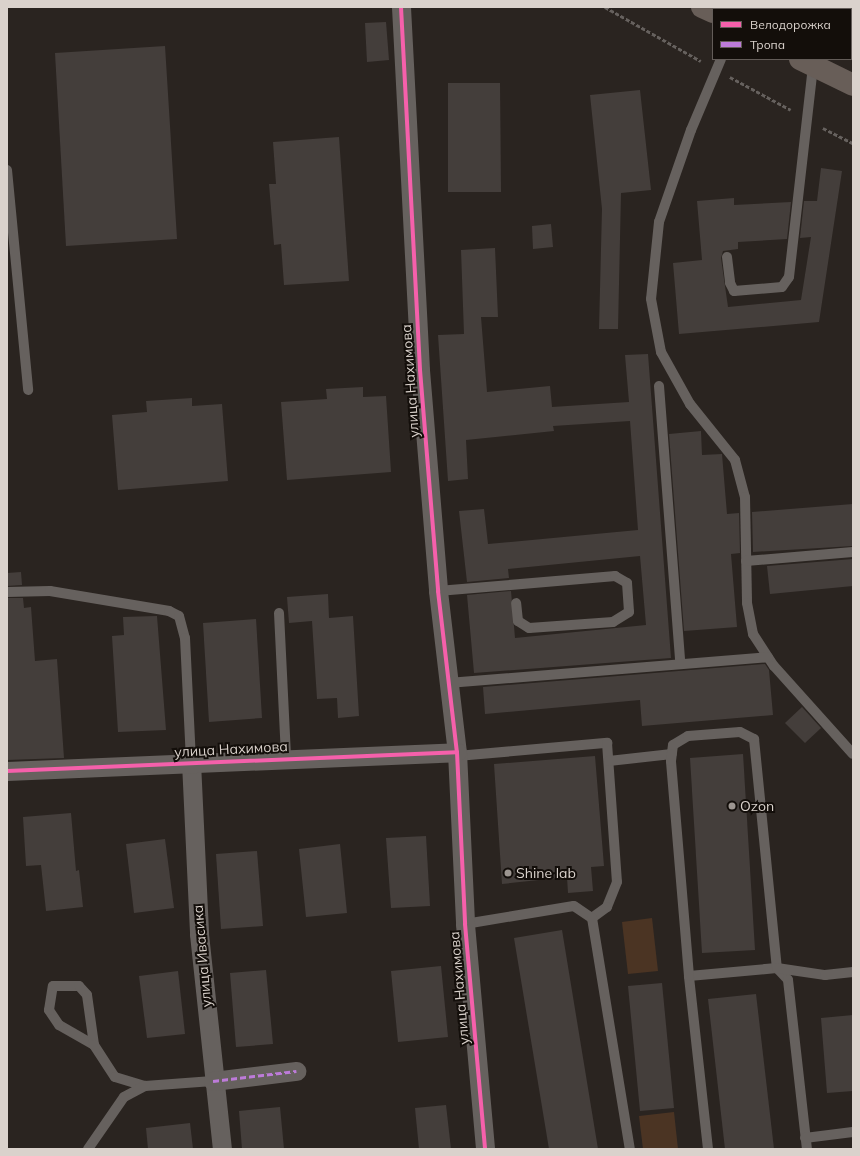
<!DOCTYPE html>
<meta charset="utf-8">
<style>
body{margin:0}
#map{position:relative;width:860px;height:1156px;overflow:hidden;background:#2a2420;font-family:Mulish,sans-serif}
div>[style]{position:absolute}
.green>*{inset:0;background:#4b3423}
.building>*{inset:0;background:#443e3b}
.path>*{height:2.5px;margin-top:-1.25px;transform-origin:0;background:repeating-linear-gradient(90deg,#66615e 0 4px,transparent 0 6px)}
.service>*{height:10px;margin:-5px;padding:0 5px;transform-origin:5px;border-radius:5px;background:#66615e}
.minor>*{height:19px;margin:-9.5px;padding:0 9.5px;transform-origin:9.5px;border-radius:9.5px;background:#66615e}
.trunk>*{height:22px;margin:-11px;padding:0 11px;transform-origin:11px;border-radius:11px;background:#685e58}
.quiet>*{height:3px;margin-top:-1.5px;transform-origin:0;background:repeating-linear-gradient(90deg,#bd7bd9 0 6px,transparent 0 9px)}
.cycleway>*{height:4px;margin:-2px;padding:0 2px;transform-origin:2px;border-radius:2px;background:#f560ab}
.dots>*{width:11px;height:11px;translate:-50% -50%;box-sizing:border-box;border:2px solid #130e0a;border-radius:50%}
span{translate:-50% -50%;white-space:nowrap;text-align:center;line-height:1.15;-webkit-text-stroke:4px #130e0a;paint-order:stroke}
.street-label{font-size:14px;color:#dad2cc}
.poi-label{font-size:14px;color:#dad2cc}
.left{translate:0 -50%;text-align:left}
.frame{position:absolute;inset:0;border:8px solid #dad2cc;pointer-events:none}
.legend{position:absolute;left:712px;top:8px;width:140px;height:52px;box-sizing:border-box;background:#130e0a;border:1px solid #635c58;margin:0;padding:5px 7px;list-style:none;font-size:12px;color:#dad2cc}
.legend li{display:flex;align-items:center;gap:8px;height:20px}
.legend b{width:20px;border:1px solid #635c58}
</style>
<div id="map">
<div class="green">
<div style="clip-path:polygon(652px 918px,658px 971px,628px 974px,622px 922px)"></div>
<div style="clip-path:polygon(674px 1112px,678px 1149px,643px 1149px,639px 1116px)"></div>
</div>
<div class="building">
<div style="clip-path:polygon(386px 22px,389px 60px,367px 62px,365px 23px)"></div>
<div style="clip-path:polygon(165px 46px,177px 239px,66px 246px,55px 53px)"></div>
<div style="clip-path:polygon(448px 83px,500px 83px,501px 192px,448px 192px)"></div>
<div style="clip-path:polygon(640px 90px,651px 190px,621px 193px,618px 329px,599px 329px,602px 209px,590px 95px)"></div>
<div style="clip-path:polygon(339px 137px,349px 281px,284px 285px,281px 244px,274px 245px,269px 184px,276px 184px,273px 142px)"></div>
<div style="clip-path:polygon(821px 168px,842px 171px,819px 322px,679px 334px,673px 263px,702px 260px,697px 201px,734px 198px,734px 205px,791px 202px,787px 239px,738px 242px,738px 249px,723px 251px,721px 258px,728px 307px,801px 300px,811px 237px,800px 238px,804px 201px,817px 201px)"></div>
<div style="clip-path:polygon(551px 224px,553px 247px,533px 249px,532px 226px)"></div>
<div style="clip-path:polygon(495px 248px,498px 317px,481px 317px,487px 392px,550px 386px,552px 407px,629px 402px,625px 355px,648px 354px,671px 658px,474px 673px,467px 595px,511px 591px,515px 638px,646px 625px,640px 556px,508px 569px,509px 578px,467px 582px,459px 511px,484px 509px,488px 544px,638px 530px,630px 421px,553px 426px,554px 431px,466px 440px,468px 479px,448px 481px,438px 335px,464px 334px,461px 250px)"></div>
<div style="clip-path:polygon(363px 387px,363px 397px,386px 396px,391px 472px,287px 480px,281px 402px,327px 399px,326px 389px)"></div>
<div style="clip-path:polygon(192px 398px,192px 406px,222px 404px,228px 481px,118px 490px,112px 415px,147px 412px,146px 401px)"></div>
<div style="clip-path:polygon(701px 431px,702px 455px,722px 454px,727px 514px,739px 513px,740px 553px,731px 554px,737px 627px,684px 631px,669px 434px)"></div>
<div style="clip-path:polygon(853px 504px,853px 546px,753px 552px,752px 512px)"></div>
<div style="clip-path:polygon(853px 559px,853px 586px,770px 594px,767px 566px)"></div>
<div style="clip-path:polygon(21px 572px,22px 585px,7px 586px,7px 573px)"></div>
<div style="clip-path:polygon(328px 594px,329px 618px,353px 616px,359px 716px,338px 718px,337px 698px,317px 699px,312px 621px,289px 623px,287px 597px)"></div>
<div style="clip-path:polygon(7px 598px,23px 598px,24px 608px,31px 607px,35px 661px,57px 659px,64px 758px,7px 760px)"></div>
<div style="clip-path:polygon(157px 616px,166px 730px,118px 732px,112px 636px,124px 635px,123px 617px)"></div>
<div style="clip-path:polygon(256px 619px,262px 718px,209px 722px,203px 623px)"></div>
<div style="clip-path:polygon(765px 664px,769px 670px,773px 715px,642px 726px,640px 700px,485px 714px,483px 687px)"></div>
<div style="clip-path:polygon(802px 707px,821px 728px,805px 743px,785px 723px)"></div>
<div style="clip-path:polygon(743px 754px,755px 950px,702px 953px,690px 758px)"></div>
<div style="clip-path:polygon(595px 756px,604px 866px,591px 867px,593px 891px,568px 893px,567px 877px,502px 884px,494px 764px)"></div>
<div style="clip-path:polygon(71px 813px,76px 871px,79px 870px,83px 907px,46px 911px,41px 865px,26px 866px,23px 817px)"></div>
<div style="clip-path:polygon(426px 836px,430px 906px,391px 908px,386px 838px)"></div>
<div style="clip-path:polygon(165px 839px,174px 908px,134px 913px,126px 844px)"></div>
<div style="clip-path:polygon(340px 844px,347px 913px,306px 917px,299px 849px)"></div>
<div style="clip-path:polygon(257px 851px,263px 926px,221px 929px,216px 854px)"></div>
<div style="clip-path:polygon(562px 930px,598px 1149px,549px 1149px,514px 938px)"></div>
<div style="clip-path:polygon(441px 966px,448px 1037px,398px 1042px,391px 971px)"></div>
<div style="clip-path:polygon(266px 970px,273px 1044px,236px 1047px,230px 973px)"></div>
<div style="clip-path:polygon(178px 971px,185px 1034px,147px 1038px,139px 976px)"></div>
<div style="clip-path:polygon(662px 983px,674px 1108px,640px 1111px,628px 986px)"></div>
<div style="clip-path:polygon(756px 994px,774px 1149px,725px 1149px,708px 999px)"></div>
<div style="clip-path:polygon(853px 1015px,853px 1091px,827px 1093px,821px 1018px)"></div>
<div style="clip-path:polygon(446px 1105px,451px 1149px,419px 1149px,415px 1108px)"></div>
<div style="clip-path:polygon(280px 1107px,284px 1149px,242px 1149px,239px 1111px)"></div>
<div style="clip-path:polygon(190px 1123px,193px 1149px,148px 1149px,146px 1128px)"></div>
</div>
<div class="path">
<div style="left:605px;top:7px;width:110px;rotate:29.4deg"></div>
<div style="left:730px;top:77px;width:69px;rotate:28.4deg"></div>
<div style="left:823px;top:128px;width:34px;rotate:27deg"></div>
</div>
<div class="service">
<div style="left:721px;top:59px;width:77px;rotate:112.9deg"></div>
<div style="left:691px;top:130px;width:97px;rotate:109.2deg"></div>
<div style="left:659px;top:222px;width:77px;rotate:95.9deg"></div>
<div style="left:651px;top:299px;width:54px;rotate:79.3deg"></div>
<div style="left:661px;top:352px;width:60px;rotate:60.9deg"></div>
<div style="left:690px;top:404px;width:72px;rotate:51.2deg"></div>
<div style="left:735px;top:460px;width:38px;rotate:75deg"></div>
<div style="left:745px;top:497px;width:106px;rotate:88.9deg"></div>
<div style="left:747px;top:603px;width:32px;rotate:79deg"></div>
<div style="left:753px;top:634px;width:38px;rotate:57deg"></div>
<div style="left:774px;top:666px;width:118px;rotate:48.1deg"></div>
<div style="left:7px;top:170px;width:221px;rotate:84.5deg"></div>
<div style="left:727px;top:257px;width:26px;rotate:83deg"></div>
<div style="left:730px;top:283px;width:9px;rotate:63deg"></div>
<div style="left:734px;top:291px;width:48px;rotate:-4.8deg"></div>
<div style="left:782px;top:287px;width:12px;rotate:-55deg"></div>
<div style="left:789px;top:277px;width:212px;rotate:-83.5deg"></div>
<div style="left:659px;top:386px;width:277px;rotate:85.6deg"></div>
<div style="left:746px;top:561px;width:107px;rotate:-4.8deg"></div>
<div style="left:438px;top:591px;width:178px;rotate:-4.8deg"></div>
<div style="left:615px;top:576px;width:14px;rotate:30deg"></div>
<div style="left:627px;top:583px;width:29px;rotate:86deg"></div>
<div style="left:629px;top:612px;width:19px;rotate:148deg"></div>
<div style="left:613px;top:622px;width:84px;rotate:175.9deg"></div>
<div style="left:529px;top:628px;width:13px;rotate:-148deg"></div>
<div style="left:518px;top:621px;width:18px;rotate:-96deg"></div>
<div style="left:7px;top:592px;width:43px;rotate:-1.3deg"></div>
<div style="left:50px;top:591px;width:121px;rotate:9.5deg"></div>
<div style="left:169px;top:611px;width:11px;rotate:27deg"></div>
<div style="left:179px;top:616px;width:23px;rotate:75deg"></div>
<div style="left:185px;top:638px;width:124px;rotate:87.2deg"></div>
<div style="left:279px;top:613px;width:144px;rotate:87.2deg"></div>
<div style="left:448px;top:683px;width:321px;rotate:-4.6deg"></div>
<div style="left:457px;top:756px;width:151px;rotate:-5deg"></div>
<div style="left:607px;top:743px;width:139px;rotate:85.9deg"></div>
<div style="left:617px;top:882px;width:27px;rotate:112deg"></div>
<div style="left:607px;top:907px;width:19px;rotate:144deg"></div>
<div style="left:609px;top:761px;width:63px;rotate:-6.3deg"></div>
<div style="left:465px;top:924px;width:110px;rotate:-9.4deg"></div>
<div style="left:574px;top:906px;width:22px;rotate:34deg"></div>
<div style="left:592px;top:918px;width:234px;rotate:80.7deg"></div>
<div style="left:689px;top:976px;width:88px;rotate:-5.2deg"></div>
<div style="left:777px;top:968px;width:16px;rotate:47deg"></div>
<div style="left:788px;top:980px;width:170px;rotate:83.6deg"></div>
<div style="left:94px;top:1045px;width:40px;rotate:-150.3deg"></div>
<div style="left:59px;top:1025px;width:18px;rotate:-124deg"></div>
<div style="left:49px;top:1010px;width:24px;rotate:-81deg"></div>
<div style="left:53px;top:986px;width:26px"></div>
<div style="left:79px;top:986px;width:12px;rotate:48deg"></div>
<div style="left:87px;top:995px;width:50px;rotate:82deg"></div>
<div style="left:94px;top:1045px;width:38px;rotate:57deg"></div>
<div style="left:115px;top:1077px;width:31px;rotate:17deg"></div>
<div style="left:145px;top:1086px;width:68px;rotate:-4.2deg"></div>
<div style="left:805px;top:1138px;width:48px;rotate:-7.1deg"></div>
<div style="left:88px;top:1149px;width:63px;rotate:-55.3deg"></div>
<div style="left:124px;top:1097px;width:24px;rotate:-28deg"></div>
<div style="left:708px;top:1149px;width:174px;rotate:-96.3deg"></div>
<div style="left:689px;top:976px;width:216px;rotate:-94.8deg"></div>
<div style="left:671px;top:761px;width:16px;rotate:-83deg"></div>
<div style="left:673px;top:745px;width:17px;rotate:-31deg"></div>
<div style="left:688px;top:736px;width:52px;rotate:-4.4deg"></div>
<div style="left:740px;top:732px;width:16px;rotate:27deg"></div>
<div style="left:754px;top:739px;width:230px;rotate:84.3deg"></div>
<div style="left:777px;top:968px;width:49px;rotate:8.3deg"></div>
<div style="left:825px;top:975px;width:28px;rotate:-6deg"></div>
</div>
<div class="minor">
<div style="left:401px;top:7px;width:363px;rotate:87deg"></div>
<div style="left:420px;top:370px;width:222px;rotate:85.3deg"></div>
<div style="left:438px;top:591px;width:162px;rotate:83.3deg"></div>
<div style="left:457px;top:752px;width:172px;rotate:87.3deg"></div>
<div style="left:465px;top:924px;width:226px;rotate:84.9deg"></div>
<div style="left:191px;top:762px;width:172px;rotate:87.3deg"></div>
<div style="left:199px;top:934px;width:216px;rotate:83.9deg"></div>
<div style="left:7px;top:771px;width:450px;rotate:-2.4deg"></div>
<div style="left:213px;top:1081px;width:84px;rotate:-6.9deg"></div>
</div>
<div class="trunk">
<div style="left:702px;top:7px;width:12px;rotate:24deg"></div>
<div style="left:800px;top:59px;width:59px;rotate:26.1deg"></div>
</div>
<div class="quiet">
<div style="left:213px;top:1081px;width:84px;rotate:-6.9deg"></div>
</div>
<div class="cycleway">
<div style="left:401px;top:7px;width:363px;rotate:87deg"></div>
<div style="left:420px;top:370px;width:222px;rotate:85.3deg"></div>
<div style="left:438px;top:591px;width:162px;rotate:83.3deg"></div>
<div style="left:457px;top:752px;width:172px;rotate:87.3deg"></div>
<div style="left:465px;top:924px;width:226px;rotate:84.9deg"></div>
<div style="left:7px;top:771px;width:450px;rotate:-2.4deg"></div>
</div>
<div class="dots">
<div style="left:732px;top:806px;background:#9c9590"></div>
<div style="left:508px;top:873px;background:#9c9590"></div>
</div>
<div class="street-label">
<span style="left:410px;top:381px;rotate:-94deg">улица Нахимова</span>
<span style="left:231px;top:749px;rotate:-3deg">улица Нахимова</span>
<span style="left:202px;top:956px;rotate:-95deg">улица Ивасика</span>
<span style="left:459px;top:988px;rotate:-95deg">улица Нахимова</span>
</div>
<div class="poi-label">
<span class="left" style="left:740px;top:806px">Ozon</span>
<span class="left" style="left:516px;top:873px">Shine lab</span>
</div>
<div class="frame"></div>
<ul class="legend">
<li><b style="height:5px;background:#f560ab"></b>Велодорожка</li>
<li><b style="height:5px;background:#bd7bd9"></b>Тропа</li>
</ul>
</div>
